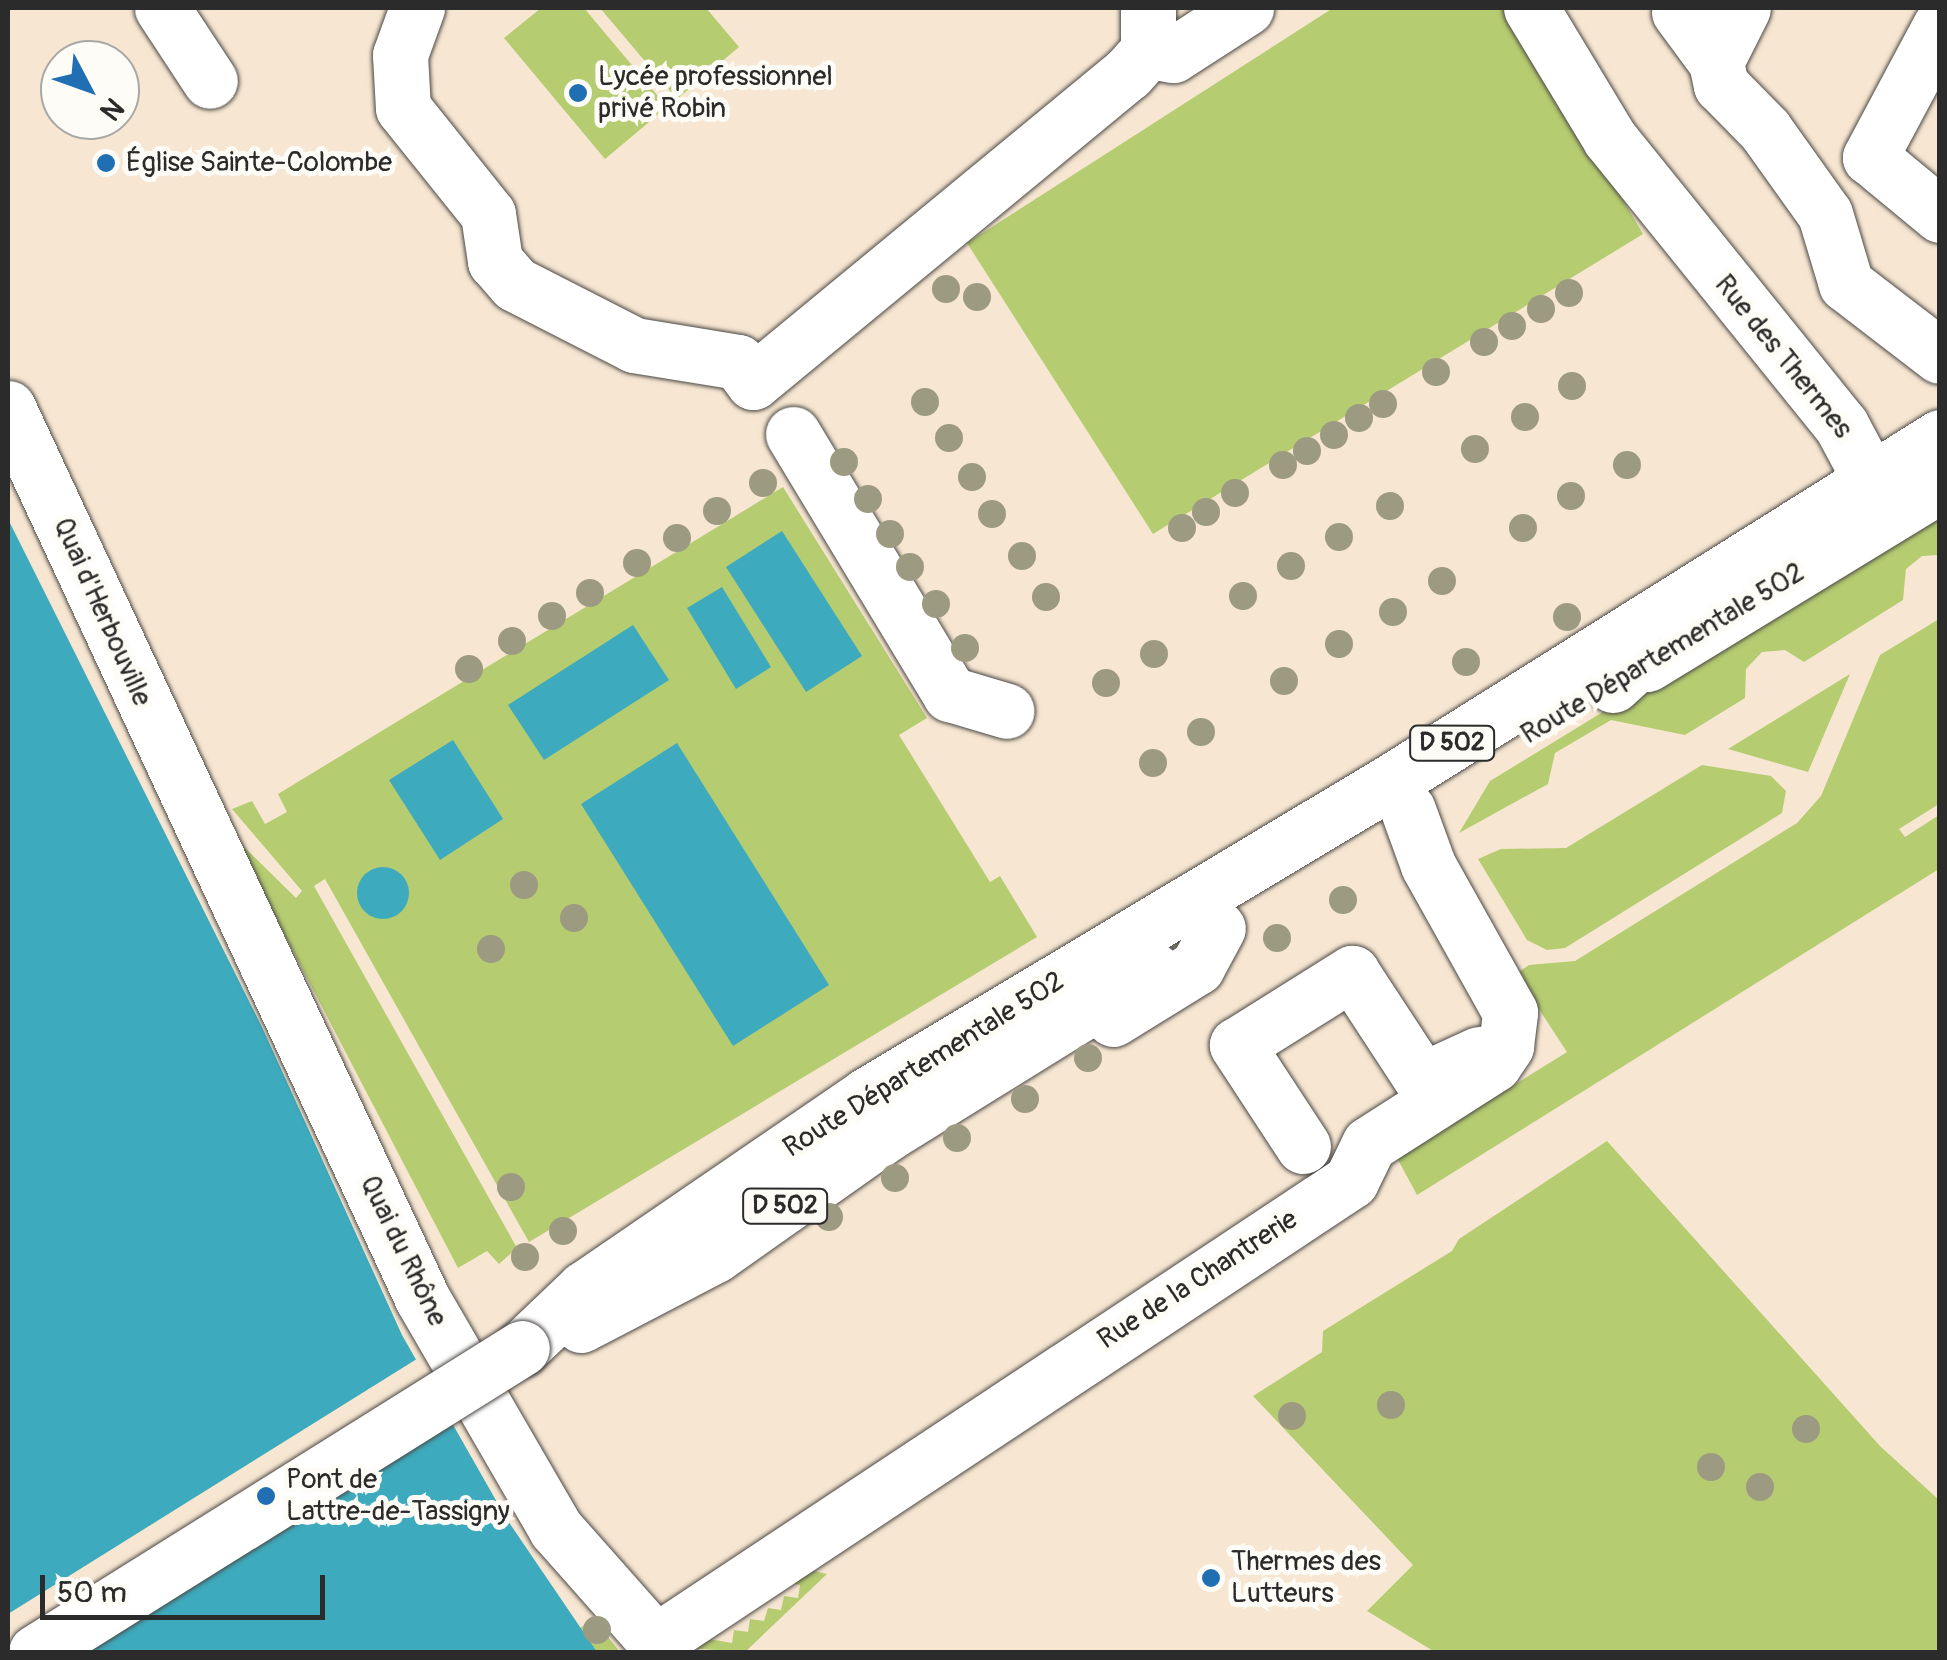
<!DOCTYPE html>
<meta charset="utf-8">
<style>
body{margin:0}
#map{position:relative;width:1947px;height:1660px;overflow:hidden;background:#f7e7d2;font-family:Pangolin,sans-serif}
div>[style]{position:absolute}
.green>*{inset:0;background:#b5cc71}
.water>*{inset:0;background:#3eaabd}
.round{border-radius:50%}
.pier>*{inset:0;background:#f7e7d2}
.roads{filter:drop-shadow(0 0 2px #4a4744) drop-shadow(0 0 2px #4a4744)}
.minor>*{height:55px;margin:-27.5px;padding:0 27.5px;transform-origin:27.5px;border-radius:27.5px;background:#fff}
.major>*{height:55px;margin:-27.5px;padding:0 27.5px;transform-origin:27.5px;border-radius:27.5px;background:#fff}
.bridges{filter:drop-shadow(0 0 2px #4a4744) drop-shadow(0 0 2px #4a4744)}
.major-bridge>*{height:55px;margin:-27.5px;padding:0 27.5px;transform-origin:27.5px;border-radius:27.5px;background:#fff}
.trees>*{width:28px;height:28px;margin:-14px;border-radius:50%;background:#9d9a82}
.dots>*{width:28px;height:28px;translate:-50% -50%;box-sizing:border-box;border:5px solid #fdfcf7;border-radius:50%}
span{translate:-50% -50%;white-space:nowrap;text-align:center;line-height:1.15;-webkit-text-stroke:10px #fdfcf7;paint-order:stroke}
.shield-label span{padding:2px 8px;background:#fdfcf7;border:2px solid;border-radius:8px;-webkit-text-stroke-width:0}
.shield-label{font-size:25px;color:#2b2b2b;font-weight:700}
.poi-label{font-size:28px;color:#2b2b2b}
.left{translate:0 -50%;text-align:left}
.street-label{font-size:28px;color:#2b2b2b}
.frame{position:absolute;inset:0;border:10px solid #2b2b2b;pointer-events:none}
.north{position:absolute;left:40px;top:40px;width:100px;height:100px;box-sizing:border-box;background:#fdfcf7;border:2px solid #a9a8a5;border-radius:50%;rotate:131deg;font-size:28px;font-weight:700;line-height:40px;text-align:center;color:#2b2b2b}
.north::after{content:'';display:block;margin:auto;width:35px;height:45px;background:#1f6fb2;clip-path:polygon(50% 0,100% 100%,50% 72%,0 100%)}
.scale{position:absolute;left:40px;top:1575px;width:285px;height:45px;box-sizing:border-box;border:5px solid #2b2b2b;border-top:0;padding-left:12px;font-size:30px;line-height:35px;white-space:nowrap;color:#2b2b2b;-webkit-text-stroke:8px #fdfcf7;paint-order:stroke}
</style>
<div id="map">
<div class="green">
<div style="clip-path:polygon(541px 8px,584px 8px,667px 107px,605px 159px,504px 38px)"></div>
<div style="clip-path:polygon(600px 8px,706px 8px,739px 47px,677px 99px)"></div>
<div style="clip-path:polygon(1333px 8px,1510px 8px,1643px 234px,1153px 534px,967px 243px)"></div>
<div style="clip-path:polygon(783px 487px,927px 718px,899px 735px,990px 882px,1000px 876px,1037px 937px,529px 1242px,325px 879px,314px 886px,517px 1248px,499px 1264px,487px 1251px,458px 1268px,233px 836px,296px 898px,302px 891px,232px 809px,252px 801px,265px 824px,287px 812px,278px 794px)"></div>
<div style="clip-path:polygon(1939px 506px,1939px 555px,1922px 556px,1906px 569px,1903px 600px,1804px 662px,1785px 650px,1762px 652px,1746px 669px,1745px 698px,1685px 735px,1611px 720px,1555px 753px,1548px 784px,1459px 833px,1490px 781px)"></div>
<div style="clip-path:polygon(1939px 619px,1939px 804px,1899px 829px,1905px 837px,1939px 815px,1939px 869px,1417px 1195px,1397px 1158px,1567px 1052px,1516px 974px,1529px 965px,1575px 961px,1797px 823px,1821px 796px,1880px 655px)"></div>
<div style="clip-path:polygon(1850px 674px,1808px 772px,1728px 749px)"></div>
<div style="clip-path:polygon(1702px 765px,1771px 776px,1786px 791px,1782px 813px,1565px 948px,1547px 950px,1527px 940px,1478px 859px,1501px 849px,1566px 848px)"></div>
<div style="clip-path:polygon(1607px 1141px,1880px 1446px,1939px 1500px,1939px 1652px,1435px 1652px,1367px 1611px,1413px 1565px,1253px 1396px,1322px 1352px,1323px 1331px,1452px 1251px,1459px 1239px)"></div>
<div style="clip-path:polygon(814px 1571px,827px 1574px,745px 1652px,687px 1648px,703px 1638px,732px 1643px,734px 1630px,748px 1632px,750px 1619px,764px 1621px,768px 1608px,781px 1610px,784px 1596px,798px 1598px,800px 1585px,783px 1582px)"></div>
<div style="clip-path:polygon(594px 1618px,604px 1632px,620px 1652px,597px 1652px,579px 1629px)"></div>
</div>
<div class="water">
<div style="clip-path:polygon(8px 519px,262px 1027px,402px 1335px,506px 1518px,597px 1652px,8px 1652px)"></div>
<div style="clip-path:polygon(782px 531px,862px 656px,806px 692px,726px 567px)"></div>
<div style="clip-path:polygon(722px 587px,771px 667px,736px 689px,687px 608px)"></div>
<div style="clip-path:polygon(633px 625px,669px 680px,544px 760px,508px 705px)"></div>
<div style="clip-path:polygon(453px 740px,503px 819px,440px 860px,389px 780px)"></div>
<div style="clip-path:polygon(677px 743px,829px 985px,733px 1046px,581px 804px)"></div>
<div class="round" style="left:357px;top:867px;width:52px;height:52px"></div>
</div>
<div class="pier">
<div style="clip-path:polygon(420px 1357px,455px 1421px,87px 1652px,8px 1652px,8px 1614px)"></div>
</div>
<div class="roads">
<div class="minor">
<div style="left:162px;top:8px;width:87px;rotate:56.7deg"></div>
<div style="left:417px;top:8px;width:50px;rotate:109.9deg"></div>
<div style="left:400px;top:55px;width:53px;rotate:86.8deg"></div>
<div style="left:403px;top:108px;width:136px;rotate:51.3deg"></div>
<div style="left:488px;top:214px;width:48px;rotate:81.5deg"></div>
<div style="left:495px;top:261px;width:30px;rotate:49deg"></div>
<div style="left:515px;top:284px;width:134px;rotate:27.1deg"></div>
<div style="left:634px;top:345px;width:105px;rotate:9.3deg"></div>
<div style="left:738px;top:362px;width:25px;rotate:53deg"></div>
<div style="left:753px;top:382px;width:486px;rotate:-39.5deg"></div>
<div style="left:1128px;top:73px;width:30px;rotate:-48deg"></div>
<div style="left:1148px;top:51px;width:43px;rotate:-90deg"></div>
<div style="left:1531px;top:8px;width:153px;rotate:58.9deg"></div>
<div style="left:1610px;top:139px;width:368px;rotate:51.1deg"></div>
<div style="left:1841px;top:425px;width:61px;rotate:61.8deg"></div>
<div style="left:1870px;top:479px;width:21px;rotate:85deg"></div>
<div style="left:1872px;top:500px;width:27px;rotate:147deg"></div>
<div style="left:1679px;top:12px;width:62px;rotate:53.5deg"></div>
<div style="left:1716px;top:62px;width:24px;rotate:78deg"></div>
<div style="left:1721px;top:85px;width:63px;rotate:45.6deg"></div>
<div style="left:1765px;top:130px;width:103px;rotate:54.5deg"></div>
<div style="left:1825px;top:214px;width:73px;rotate:73.3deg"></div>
<div style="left:1846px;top:284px;width:118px;rotate:37.5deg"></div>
<div style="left:1940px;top:26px;width:149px;rotate:118.1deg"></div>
<div style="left:1870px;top:157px;width:91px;rotate:39.6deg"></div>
<div style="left:1148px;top:51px;width:25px;rotate:9deg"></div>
<div style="left:1173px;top:55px;width:87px;rotate:-32.8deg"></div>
<div style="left:1716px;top:62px;width:60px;rotate:-63.4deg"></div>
<div style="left:8px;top:408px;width:982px;rotate:65.05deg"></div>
<div style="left:422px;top:1298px;width:267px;rotate:59.9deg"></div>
<div style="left:556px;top:1529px;width:164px;rotate:48.5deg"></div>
<div style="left:793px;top:434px;width:304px;rotate:58.9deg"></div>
<div style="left:950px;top:694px;width:59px;rotate:16.6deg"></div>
<div style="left:1613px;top:685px;width:86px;rotate:-42.6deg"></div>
<div style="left:1113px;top:1019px;width:99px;rotate:-31.8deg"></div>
<div style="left:1197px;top:967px;width:44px;rotate:-61.7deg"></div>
<div style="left:1303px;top:1146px;width:121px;rotate:-123.2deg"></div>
<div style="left:1237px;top:1045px;width:136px;rotate:-32.1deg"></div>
<div style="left:1352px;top:973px;width:128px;rotate:56.8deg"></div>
<div style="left:1422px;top:1080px;width:63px;rotate:-24.5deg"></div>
<div style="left:655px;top:1642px;width:835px;rotate:-33.52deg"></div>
<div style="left:1351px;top:1181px;width:41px;rotate:-64.1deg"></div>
<div style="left:1369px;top:1144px;width:148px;rotate:-32.6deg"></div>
<div style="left:1494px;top:1064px;width:22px;rotate:-56deg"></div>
<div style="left:1506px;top:1046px;width:34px;rotate:-83deg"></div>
<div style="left:1510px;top:1012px;width:168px;rotate:-119.2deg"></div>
<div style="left:1428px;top:865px;width:59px;rotate:-110deg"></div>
</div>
<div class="major">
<div style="left:1647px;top:664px;width:343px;rotate:-31.4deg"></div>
<div style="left:581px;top:1325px;width:151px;rotate:-27.6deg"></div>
<div style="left:715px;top:1255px;width:212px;rotate:-35.2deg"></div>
<div style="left:888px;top:1133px;width:311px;rotate:-31.8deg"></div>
<div style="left:522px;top:1348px;width:86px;rotate:-43.6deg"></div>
<div style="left:584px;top:1289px;width:343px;rotate:-34.4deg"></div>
<div style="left:867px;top:1095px;width:610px;rotate:-30.9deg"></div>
<div style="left:1390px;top:782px;width:649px;rotate:-32.1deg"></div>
</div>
</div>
<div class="bridges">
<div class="major-bridge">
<div style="left:36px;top:1652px;width:573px;rotate:-32.03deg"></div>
</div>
</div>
<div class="trees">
<div style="left:946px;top:289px"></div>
<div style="left:1569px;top:293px"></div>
<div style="left:977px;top:297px"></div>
<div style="left:1541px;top:309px"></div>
<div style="left:1512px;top:326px"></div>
<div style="left:1484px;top:342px"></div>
<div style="left:1436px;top:372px"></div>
<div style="left:1572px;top:386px"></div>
<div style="left:925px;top:402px"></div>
<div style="left:1383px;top:404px"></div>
<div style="left:1525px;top:417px"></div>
<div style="left:1359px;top:418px"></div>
<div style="left:1334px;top:435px"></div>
<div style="left:949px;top:438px"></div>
<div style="left:1475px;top:449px"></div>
<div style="left:1307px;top:451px"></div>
<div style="left:844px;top:462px"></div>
<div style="left:1283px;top:465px"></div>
<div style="left:1627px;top:465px"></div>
<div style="left:972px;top:477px"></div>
<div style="left:763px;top:483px"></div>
<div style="left:1235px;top:493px"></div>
<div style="left:1571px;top:496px"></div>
<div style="left:868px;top:499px"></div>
<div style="left:1390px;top:506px"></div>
<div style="left:717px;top:511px"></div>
<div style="left:1206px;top:512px"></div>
<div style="left:992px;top:514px"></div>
<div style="left:1182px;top:528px"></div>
<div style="left:1523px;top:528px"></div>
<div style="left:890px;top:534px"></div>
<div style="left:1339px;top:537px"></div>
<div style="left:677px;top:538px"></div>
<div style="left:1022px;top:556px"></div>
<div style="left:637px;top:563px"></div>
<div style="left:1291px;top:566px"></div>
<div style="left:910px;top:567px"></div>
<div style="left:1442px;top:581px"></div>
<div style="left:590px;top:593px"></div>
<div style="left:1243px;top:596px"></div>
<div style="left:1046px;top:597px"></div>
<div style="left:936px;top:604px"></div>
<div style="left:1393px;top:612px"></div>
<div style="left:552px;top:616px"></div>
<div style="left:1567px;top:617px"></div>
<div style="left:512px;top:641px"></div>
<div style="left:1339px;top:644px"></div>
<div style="left:965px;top:648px"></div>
<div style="left:1154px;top:654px"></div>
<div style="left:1466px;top:662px"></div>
<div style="left:469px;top:669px"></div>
<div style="left:1284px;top:681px"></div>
<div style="left:1106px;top:683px"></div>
<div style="left:1201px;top:732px"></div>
<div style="left:1153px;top:763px"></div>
<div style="left:524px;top:885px"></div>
<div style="left:1343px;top:900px"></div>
<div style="left:574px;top:918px"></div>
<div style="left:1277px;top:938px"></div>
<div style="left:491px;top:949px"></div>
<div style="left:1088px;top:1058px"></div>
<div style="left:1025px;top:1099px"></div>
<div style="left:957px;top:1138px"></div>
<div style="left:895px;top:1178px"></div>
<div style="left:511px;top:1187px"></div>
<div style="left:829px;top:1217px"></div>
<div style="left:563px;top:1231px"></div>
<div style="left:525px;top:1257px"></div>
<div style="left:1391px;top:1405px"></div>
<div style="left:1292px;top:1416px"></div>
<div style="left:1806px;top:1429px"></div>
<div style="left:1711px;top:1467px"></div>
<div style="left:1760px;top:1487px"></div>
<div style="left:597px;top:1630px"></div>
</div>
<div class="dots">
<div style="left:578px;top:93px;background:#1f6fb2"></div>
<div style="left:106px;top:163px;background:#1f6fb2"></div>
<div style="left:266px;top:1496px;background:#1f6fb2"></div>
<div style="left:1211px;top:1578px;background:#1f6fb2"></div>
</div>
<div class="shield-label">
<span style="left:1452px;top:743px">D 502</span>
<span style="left:785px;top:1206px">D 502</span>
</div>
<div class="poi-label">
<span class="left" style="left:598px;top:93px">Lycée professionnel<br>privé Robin</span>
<span class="left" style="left:126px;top:163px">Église Sainte-Colombe</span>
<span class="left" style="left:286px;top:1496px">Pont de<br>Lattre-de-Tassigny</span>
<span class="left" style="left:1231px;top:1578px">Thermes des<br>Lutteurs</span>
</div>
<div class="street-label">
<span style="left:1783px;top:357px;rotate:51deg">Rue des Thermes</span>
<span style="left:102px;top:612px;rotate:66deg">Quai d'Herbouville</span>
<span style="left:1663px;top:654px;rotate:-31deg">Route Départementale 502</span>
<span style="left:924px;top:1065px;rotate:-32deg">Route Départementale 502</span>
<span style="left:403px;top:1251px;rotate:64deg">Quai du Rhône</span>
<span style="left:1198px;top:1280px;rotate:-33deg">Rue de la Chantrerie</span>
</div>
<div class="frame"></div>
<div class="north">N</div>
<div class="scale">50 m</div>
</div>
